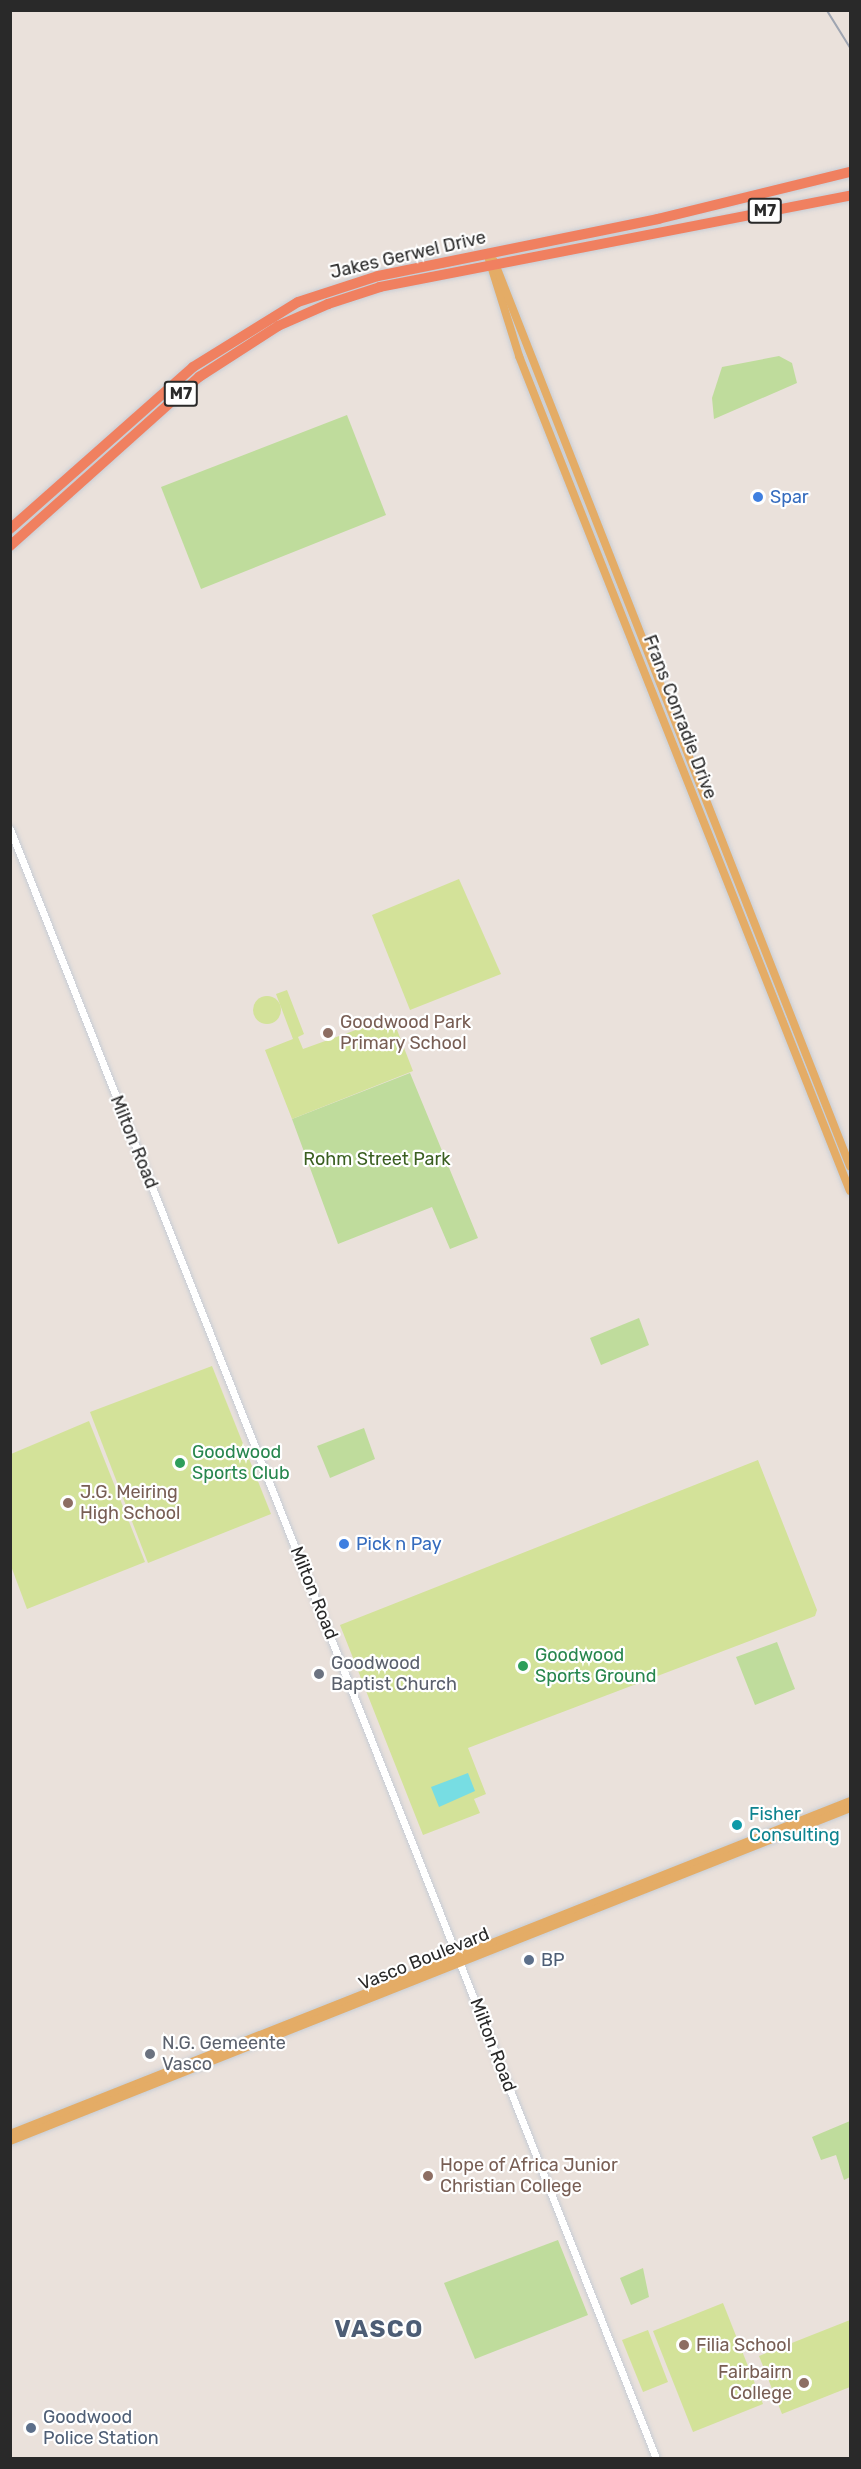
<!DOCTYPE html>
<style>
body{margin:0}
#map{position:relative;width:861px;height:2469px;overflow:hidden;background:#eae1db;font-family:Rubik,sans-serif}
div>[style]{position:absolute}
.green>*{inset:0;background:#bfdc9c}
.pitch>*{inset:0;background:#d3e299}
.round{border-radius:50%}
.water>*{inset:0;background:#77dde3}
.roads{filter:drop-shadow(0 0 2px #c7cdd5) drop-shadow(0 0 2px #c7cdd5)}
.minor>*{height:7px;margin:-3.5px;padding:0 3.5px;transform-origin:3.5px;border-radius:3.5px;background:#fff}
.major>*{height:8px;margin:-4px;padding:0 4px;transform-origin:4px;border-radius:4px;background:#e4ac66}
.highway>*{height:10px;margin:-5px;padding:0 5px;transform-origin:5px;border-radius:5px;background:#f08060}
.rail>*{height:1.5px;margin:-0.75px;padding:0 0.75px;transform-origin:0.75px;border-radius:0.75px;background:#9fa5b1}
.dots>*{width:16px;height:16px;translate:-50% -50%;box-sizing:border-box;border:3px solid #fff;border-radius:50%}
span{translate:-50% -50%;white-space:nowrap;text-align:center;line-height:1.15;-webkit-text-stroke:4.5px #fff;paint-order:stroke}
.shield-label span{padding:2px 4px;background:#fff;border:2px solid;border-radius:4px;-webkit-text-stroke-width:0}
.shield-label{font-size:16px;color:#292929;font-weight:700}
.street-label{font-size:18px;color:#292929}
.shop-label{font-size:18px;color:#366cbe}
.left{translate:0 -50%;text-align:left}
.education-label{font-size:18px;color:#785e54}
.right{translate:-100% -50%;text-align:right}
.park-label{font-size:18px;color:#3a5f20}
.leisure-label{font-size:18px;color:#27864d}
.worship-label{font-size:18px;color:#5b616d}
.culture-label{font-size:18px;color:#0d838f}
.service-label{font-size:18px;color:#4e5e75}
.district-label{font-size:24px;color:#4d5d75;font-weight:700;letter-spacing:1.5px}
.frame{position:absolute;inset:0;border:12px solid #292929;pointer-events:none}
</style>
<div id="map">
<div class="green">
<div style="clip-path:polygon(779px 356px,792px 363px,797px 383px,714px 419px,712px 398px,722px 367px)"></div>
<div style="clip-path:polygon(347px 415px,386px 515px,201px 589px,161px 487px)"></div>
<div style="clip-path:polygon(410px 1073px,478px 1238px,450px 1249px,432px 1207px,338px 1244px,292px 1119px)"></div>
<div style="clip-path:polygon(639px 1318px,649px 1345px,601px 1365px,590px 1338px)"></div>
<div style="clip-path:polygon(364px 1428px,375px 1459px,330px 1478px,317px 1446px)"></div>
<div style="clip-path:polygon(777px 1642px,795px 1689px,755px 1705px,736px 1657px)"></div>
<div style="clip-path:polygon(850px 2121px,850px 2177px,844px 2180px,836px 2155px,821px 2160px,812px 2137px)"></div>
<div style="clip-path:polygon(558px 2240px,588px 2315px,475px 2359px,444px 2283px)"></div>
<div style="clip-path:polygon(643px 2268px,649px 2297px,631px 2305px,620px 2278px)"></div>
</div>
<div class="pitch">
<div style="clip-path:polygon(459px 879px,501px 974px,410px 1010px,372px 915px)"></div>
<div style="clip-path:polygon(287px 990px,304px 1034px,298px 1037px,303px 1049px,392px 1017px,413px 1071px,292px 1119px,265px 1050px,293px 1039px,276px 994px)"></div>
<div class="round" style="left:253px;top:996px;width:28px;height:28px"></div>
<div style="clip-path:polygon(212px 1366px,271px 1514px,148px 1563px,90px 1412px)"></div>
<div style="clip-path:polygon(89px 1421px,145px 1562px,27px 1609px,11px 1566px,11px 1454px)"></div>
<div style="clip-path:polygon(758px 1460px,817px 1610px,815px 1616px,468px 1748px,486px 1794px,474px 1799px,480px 1813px,423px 1835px,340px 1625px)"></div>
<div style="clip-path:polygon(723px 2303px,763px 2404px,693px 2432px,653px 2331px)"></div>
<div style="clip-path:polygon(850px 2320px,850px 2387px,782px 2414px,759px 2356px)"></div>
<div style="clip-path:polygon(648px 2330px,668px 2382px,643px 2392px,622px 2340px)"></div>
</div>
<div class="water">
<div style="clip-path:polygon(468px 1773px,475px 1791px,439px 1807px,431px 1787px)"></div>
</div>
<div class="roads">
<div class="minor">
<div style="left:10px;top:829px;width:1752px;rotate:68.37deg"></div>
</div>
<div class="major">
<div style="left:487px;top:253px;width:108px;rotate:72.7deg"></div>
<div style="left:519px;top:356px;width:898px;rotate:68.38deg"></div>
<div style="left:494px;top:261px;width:973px;rotate:68.53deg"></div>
<div style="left:10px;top:2134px;width:904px;rotate:-21.62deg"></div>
<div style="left:10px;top:2141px;width:904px;rotate:-21.62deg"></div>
</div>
<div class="highway">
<div style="left:10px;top:529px;width:244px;rotate:-41.5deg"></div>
<div style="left:193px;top:367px;width:123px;rotate:-31.8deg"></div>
<div style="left:298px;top:302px;width:84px;rotate:-18deg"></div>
<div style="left:378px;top:276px;width:286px;rotate:-11.5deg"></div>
<div style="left:658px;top:219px;width:198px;rotate:-13.8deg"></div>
<div style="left:10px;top:546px;width:254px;rotate:-41.8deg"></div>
<div style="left:199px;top:377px;width:94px;rotate:-32.8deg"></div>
<div style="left:278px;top:326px;width:55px;rotate:-23.7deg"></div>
<div style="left:328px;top:304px;width:55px;rotate:-18.1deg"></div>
<div style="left:380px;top:287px;width:479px;rotate:-11deg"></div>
</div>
</div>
<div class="rail">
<div style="left:827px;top:10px;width:44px;rotate:58.1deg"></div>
</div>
<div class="dots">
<div style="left:758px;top:497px;background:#3f7fe0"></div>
<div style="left:328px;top:1033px;background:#8d6e63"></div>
<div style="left:180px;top:1463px;background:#2e9e5b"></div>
<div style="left:68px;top:1503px;background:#8d6e63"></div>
<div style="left:344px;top:1544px;background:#3f7fe0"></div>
<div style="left:523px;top:1666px;background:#2e9e5b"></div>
<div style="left:319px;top:1674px;background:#6b7280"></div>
<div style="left:737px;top:1825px;background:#0f9aa8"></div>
<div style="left:529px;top:1960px;background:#5c6f8a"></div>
<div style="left:150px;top:2054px;background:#6b7280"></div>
<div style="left:428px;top:2176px;background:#8d6e63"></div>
<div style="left:684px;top:2345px;background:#8d6e63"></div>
<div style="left:804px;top:2383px;background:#8d6e63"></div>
<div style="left:31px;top:2428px;background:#5c6f8a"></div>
</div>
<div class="shield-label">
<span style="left:765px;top:211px">M7</span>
<span style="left:181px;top:394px">M7</span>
</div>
<div class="street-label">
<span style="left:408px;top:255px;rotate:-13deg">Jakes Gerwel Drive</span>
<span style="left:680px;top:717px;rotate:69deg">Frans Conradie Drive</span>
<span style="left:134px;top:1142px;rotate:68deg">Milton Road</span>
<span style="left:314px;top:1593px;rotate:68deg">Milton Road</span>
<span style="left:424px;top:1959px;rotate:-22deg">Vasco Boulevard</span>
<span style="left:493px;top:2045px;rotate:69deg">Milton Road</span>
</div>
<div class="shop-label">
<span class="left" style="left:770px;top:497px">Spar</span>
<span class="left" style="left:356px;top:1544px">Pick n Pay</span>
</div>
<div class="education-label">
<span class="left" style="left:340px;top:1033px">Goodwood Park<br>Primary School</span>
<span class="left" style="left:80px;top:1503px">J.G. Meiring<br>High School</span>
<span class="left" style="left:440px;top:2176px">Hope of Africa Junior<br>Christian College</span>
<span class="left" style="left:696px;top:2345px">Filia School</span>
<span class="right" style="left:792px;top:2383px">Fairbairn<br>College</span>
</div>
<div class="park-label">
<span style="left:377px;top:1159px">Rohm Street Park</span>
</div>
<div class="leisure-label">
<span class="left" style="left:192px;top:1463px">Goodwood<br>Sports Club</span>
<span class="left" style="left:535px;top:1666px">Goodwood<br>Sports Ground</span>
</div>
<div class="worship-label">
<span class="left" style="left:331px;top:1674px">Goodwood<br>Baptist Church</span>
<span class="left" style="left:162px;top:2054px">N.G. Gemeente<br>Vasco</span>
</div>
<div class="culture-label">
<span class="left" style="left:749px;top:1825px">Fisher<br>Consulting</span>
</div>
<div class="service-label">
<span class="left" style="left:541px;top:1960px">BP</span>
<span class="left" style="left:43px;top:2428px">Goodwood<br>Police Station</span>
</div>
<div class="district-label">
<span style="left:379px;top:2330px">VASCO</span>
</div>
<div class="frame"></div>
</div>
